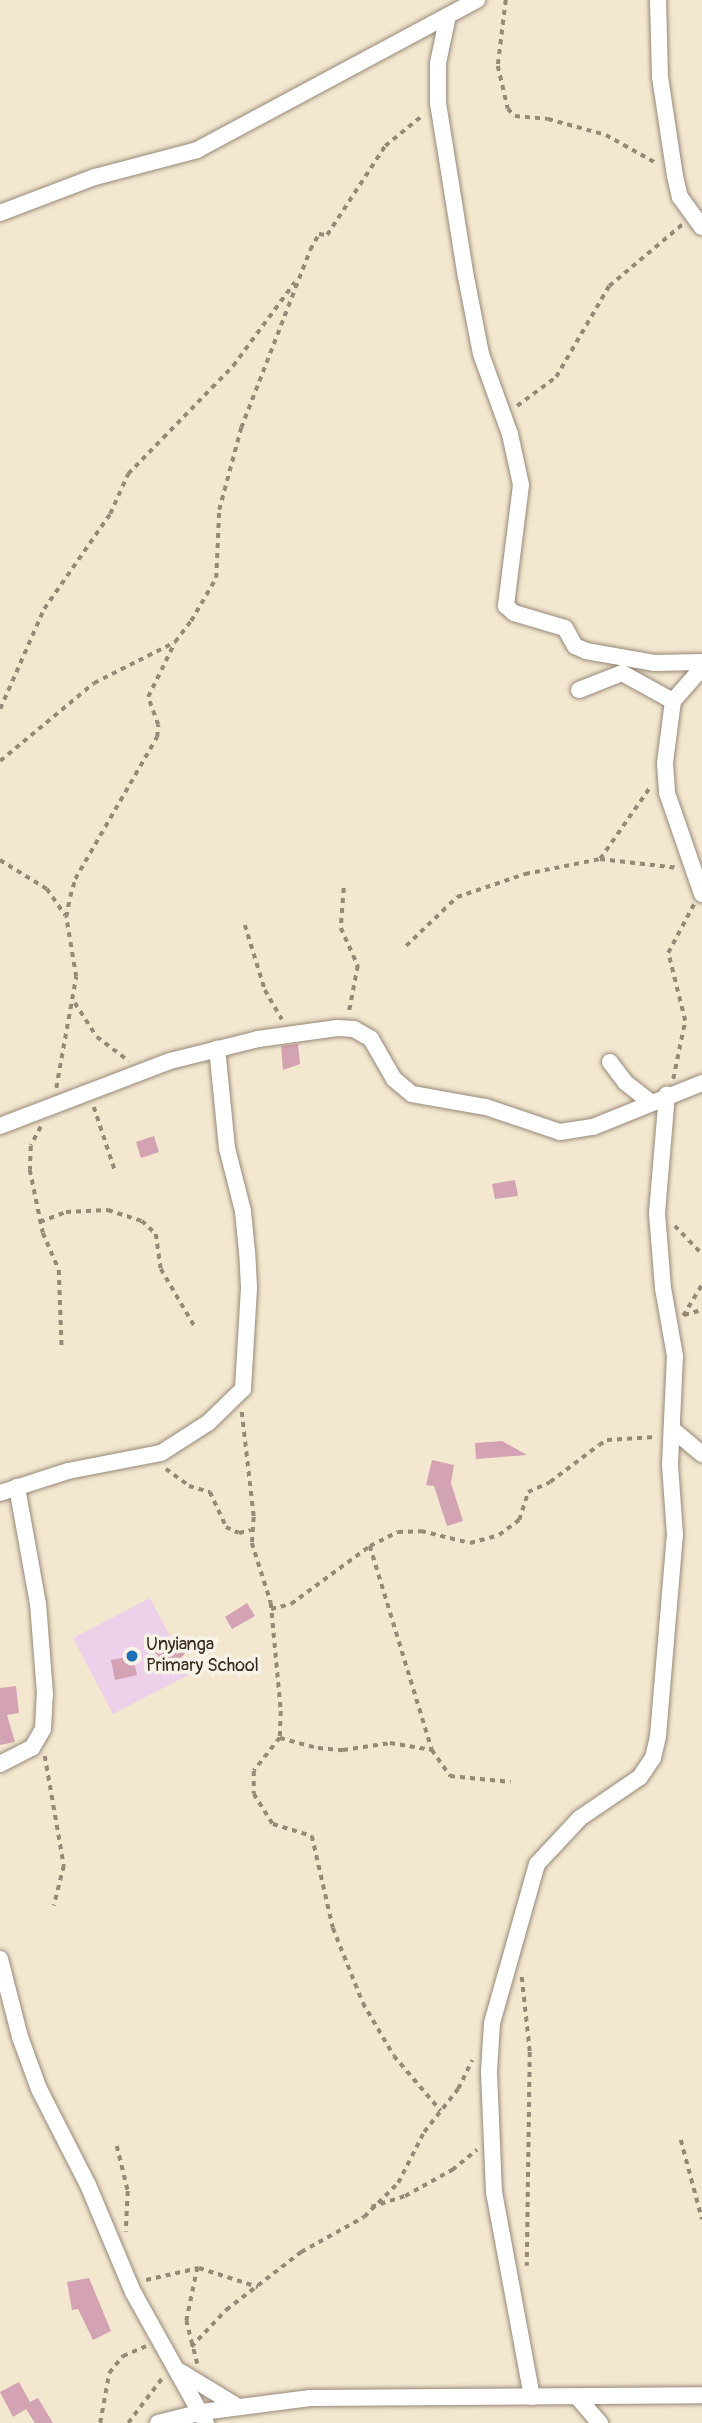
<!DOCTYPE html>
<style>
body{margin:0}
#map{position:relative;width:702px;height:2423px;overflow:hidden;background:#f3e7d0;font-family:Pangolin,sans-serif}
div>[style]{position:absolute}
.built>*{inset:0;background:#edd0e9}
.building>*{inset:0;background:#d3a2b3}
.path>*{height:3.5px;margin-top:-1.75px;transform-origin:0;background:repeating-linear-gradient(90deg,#978877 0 5px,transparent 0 10px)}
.roads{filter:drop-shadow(0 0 2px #978877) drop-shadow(0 0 2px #978877)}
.street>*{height:16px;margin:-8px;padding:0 8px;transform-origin:8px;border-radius:8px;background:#fff}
.dots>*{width:19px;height:19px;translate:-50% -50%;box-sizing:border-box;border:4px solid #f7f3e8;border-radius:50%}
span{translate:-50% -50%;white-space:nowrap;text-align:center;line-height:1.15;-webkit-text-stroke:7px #f7f3e8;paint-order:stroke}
.poi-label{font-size:18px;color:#3b2a1e}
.left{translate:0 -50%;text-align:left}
</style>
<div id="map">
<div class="built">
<div style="clip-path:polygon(150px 1598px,190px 1674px,113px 1714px,73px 1638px)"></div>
</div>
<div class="building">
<div style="clip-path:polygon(298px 1044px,300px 1064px,283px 1070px,281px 1046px)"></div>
<div style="clip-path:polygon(154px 1136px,159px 1152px,141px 1158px,136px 1142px)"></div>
<div style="clip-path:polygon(515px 1180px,518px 1196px,495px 1199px,492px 1184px)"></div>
<div style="clip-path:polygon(502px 1441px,527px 1455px,476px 1459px,475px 1443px)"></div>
<div style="clip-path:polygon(432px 1460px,454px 1465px,451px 1483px,463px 1521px,447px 1526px,434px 1486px,426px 1485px)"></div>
<div style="clip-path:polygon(247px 1603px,255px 1616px,232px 1629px,225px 1617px)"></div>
<div style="clip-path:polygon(171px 1638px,185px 1654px,169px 1668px,155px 1652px)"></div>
<div style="clip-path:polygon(133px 1656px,137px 1675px,115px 1680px,111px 1660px)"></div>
<div style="clip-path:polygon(16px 1686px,19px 1713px,7px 1715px,15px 1742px,0 1745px,0 1688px)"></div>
<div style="clip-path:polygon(89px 2278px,111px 2331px,93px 2340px,78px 2309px,72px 2310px,67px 2282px)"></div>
<div style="clip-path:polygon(19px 2382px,30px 2402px,38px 2398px,53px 2423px,35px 2423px,26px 2409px,13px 2417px,0 2392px)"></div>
</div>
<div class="path">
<div style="left:506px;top:0;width:66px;rotate:96.9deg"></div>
<div style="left:498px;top:66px;width:44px;rotate:76.9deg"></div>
<div style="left:508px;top:109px;width:10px;rotate:45deg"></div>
<div style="left:515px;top:116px;width:33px;rotate:5deg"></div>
<div style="left:548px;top:119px;width:60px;rotate:15.4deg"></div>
<div style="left:606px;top:135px;width:57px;rotate:29.2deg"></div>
<div style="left:517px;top:406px;width:49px;rotate:-36.6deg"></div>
<div style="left:556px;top:377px;width:105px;rotate:-59.8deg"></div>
<div style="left:609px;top:286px;width:97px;rotate:-40deg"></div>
<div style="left:0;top:709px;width:109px;rotate:-66.3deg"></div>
<div style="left:44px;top:609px;width:116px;rotate:-55.2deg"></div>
<div style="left:110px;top:514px;width:44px;rotate:-65.8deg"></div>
<div style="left:128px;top:474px;width:151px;rotate:-45.8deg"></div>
<div style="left:233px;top:366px;width:104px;rotate:-53.6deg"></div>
<div style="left:0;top:761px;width:122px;rotate:-39.7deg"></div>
<div style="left:94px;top:683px;width:91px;rotate:-26.8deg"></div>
<div style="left:175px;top:642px;width:26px;rotate:-53deg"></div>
<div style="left:191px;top:621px;width:50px;rotate:-59.8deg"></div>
<div style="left:216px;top:578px;width:68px;rotate:-87.5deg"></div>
<div style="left:219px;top:510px;width:85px;rotate:-75deg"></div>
<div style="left:241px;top:428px;width:191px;rotate:-68.8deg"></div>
<div style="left:310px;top:250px;width:18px;rotate:-61deg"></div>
<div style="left:319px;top:234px;width:8px;rotate:7deg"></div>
<div style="left:327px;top:235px;width:106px;rotate:-56.9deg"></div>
<div style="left:385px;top:146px;width:49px;rotate:-39.2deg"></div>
<div style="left:600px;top:859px;width:89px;rotate:-55.1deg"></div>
<div style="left:0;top:860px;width:55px;rotate:31.7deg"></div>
<div style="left:47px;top:889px;width:32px;rotate:55deg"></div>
<div style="left:344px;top:888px;width:40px;rotate:94.3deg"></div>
<div style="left:341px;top:928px;width:42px;rotate:65.9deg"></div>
<div style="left:358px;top:966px;width:48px;rotate:100.8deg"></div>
<div style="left:245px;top:925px;width:68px;rotate:72.9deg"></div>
<div style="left:265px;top:990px;width:34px;rotate:60deg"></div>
<div style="left:406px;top:946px;width:71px;rotate:-43.9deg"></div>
<div style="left:457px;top:897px;width:72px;rotate:-18.7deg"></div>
<div style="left:525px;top:874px;width:76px;rotate:-11.3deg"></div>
<div style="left:600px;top:859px;width:79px;rotate:6.6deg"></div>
<div style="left:75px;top:1003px;width:40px;rotate:57.1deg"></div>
<div style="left:97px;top:1037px;width:40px;rotate:37deg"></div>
<div style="left:673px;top:1079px;width:59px;rotate:-78.3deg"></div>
<div style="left:685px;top:1021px;width:70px;rotate:-104deg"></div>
<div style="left:668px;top:953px;width:55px;rotate:-62deg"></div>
<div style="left:56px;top:1088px;width:113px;rotate:-79.8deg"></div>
<div style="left:76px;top:977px;width:61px;rotate:-99.5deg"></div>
<div style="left:66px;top:917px;width:20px;rotate:-79deg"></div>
<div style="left:70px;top:897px;width:19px;rotate:-74deg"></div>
<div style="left:75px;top:879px;width:164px;rotate:-60deg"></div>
<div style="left:157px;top:737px;width:12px;rotate:-85deg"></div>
<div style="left:158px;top:725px;width:30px;rotate:-110deg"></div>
<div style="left:148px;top:697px;width:59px;rotate:-63.9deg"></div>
<div style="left:94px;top:1107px;width:67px;rotate:71.8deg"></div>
<div style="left:41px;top:1127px;width:21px;rotate:118deg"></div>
<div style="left:31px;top:1146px;width:24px;rotate:92deg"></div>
<div style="left:30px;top:1170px;width:64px;rotate:78.3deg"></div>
<div style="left:43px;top:1233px;width:40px;rotate:66.6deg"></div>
<div style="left:59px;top:1270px;width:80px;rotate:87.9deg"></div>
<div style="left:40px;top:1222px;width:28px;rotate:-21deg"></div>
<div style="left:66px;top:1212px;width:42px;rotate:-2.7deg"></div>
<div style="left:108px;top:1210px;width:36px;rotate:18deg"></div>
<div style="left:142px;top:1221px;width:19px;rotate:43deg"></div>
<div style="left:156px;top:1234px;width:35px;rotate:82deg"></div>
<div style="left:161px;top:1269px;width:67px;rotate:59.6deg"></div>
<div style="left:675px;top:1226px;width:39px;rotate:46deg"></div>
<div style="left:684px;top:1315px;width:19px;rotate:-16deg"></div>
<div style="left:683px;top:1316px;width:37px;rotate:-59deg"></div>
<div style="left:242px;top:1412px;width:106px;rotate:83.5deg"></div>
<div style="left:254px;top:1517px;width:26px;rotate:94deg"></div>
<div style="left:252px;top:1543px;width:63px;rotate:72.4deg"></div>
<div style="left:271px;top:1603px;width:108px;rotate:84.7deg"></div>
<div style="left:281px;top:1711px;width:27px;rotate:92deg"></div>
<div style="left:280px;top:1738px;width:42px;rotate:128.2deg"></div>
<div style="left:254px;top:1771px;width:23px;rotate:90deg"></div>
<div style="left:254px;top:1794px;width:36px;rotate:58deg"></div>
<div style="left:273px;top:1824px;width:41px;rotate:17.1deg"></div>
<div style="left:312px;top:1836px;width:94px;rotate:77.1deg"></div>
<div style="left:333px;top:1928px;width:81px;rotate:68.2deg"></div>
<div style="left:363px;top:2003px;width:61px;rotate:59.7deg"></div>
<div style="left:394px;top:2056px;width:72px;rotate:49.5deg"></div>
<div style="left:166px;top:1469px;width:29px;rotate:36deg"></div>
<div style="left:189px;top:1486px;width:22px;rotate:16deg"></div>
<div style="left:210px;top:1492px;width:38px;rotate:65deg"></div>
<div style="left:226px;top:1527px;width:14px;rotate:25deg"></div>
<div style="left:239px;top:1533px;width:12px;rotate:-14deg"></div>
<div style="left:370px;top:1546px;width:213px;rotate:73.1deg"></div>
<div style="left:271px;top:1609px;width:21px;rotate:-14deg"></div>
<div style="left:291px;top:1604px;width:98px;rotate:-36.3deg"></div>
<div style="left:370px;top:1546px;width:31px;rotate:-27deg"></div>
<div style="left:398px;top:1532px;width:23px;rotate:-2deg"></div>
<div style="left:421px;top:1531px;width:50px;rotate:13.8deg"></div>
<div style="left:470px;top:1543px;width:30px;rotate:-15deg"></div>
<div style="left:499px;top:1535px;width:25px;rotate:-37deg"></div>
<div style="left:519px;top:1520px;width:29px;rotate:-72deg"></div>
<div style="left:528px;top:1492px;width:24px;rotate:-24deg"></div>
<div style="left:550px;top:1482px;width:61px;rotate:-37.1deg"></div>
<div style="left:599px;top:1445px;width:9px;rotate:-32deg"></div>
<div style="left:607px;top:1440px;width:48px;rotate:-3.6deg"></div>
<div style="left:280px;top:1738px;width:39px;rotate:15deg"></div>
<div style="left:318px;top:1748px;width:25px;rotate:5deg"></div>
<div style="left:343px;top:1750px;width:48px;rotate:-8.5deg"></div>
<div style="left:390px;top:1743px;width:43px;rotate:9.5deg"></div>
<div style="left:432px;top:1750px;width:32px;rotate:55deg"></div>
<div style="left:450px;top:1776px;width:61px;rotate:5.6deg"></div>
<div style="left:45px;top:1756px;width:112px;rotate:80.2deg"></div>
<div style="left:64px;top:1866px;width:41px;rotate:104deg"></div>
<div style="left:522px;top:1977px;width:75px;rotate:83.9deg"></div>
<div style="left:530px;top:2052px;width:214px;rotate:90.8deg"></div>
<div style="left:681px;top:2140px;width:82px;rotate:75.1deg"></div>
<div style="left:117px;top:2146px;width:46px;rotate:76.3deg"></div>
<div style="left:128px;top:2191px;width:41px;rotate:92.8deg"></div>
<div style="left:371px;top:2207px;width:36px;rotate:-18deg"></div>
<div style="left:405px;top:2196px;width:54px;rotate:-29deg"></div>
<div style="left:452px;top:2170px;width:32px;rotate:-39deg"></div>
<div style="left:146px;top:2280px;width:54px;rotate:-12.8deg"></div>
<div style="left:199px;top:2268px;width:62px;rotate:17.9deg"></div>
<div style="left:191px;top:2347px;width:51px;rotate:-46.6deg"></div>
<div style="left:226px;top:2310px;width:95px;rotate:-37.7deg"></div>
<div style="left:301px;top:2252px;width:72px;rotate:-29.1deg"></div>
<div style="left:364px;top:2217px;width:48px;rotate:-45deg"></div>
<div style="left:398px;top:2183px;width:57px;rotate:-63deg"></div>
<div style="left:424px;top:2132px;width:55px;rotate:-51.7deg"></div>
<div style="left:458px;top:2089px;width:32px;rotate:-64deg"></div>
<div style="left:197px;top:2364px;width:44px;rotate:-104.3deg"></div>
<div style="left:186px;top:2321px;width:54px;rotate:-78.3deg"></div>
<div style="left:100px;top:2423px;width:51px;rotate:-79.8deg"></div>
<div style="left:109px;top:2373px;width:22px;rotate:-51deg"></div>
<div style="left:123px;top:2356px;width:25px;rotate:-23deg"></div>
<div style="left:128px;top:2423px;width:58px;rotate:-52.7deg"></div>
</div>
<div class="roads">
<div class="street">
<div style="left:658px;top:0;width:77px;rotate:88.5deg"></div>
<div style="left:660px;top:77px;width:100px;rotate:81.4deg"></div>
<div style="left:675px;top:176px;width:22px;rotate:77deg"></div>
<div style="left:680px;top:197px;width:37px;rotate:54deg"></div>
<div style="left:447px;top:20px;width:44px;rotate:101.8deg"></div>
<div style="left:438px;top:63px;width:40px;rotate:90deg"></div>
<div style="left:438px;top:103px;width:176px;rotate:80.9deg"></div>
<div style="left:466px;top:277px;width:78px;rotate:79deg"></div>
<div style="left:481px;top:354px;width:85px;rotate:70.1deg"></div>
<div style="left:510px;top:434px;width:52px;rotate:77.8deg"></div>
<div style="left:521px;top:485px;width:122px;rotate:97.1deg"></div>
<div style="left:506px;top:606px;width:11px;rotate:41deg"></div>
<div style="left:514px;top:613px;width:53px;rotate:16.4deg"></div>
<div style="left:565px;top:628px;width:21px;rotate:61deg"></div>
<div style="left:575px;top:646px;width:12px;rotate:24deg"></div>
<div style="left:586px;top:651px;width:69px;rotate:10deg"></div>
<div style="left:654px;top:663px;width:48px;rotate:-1.2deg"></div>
<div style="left:0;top:213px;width:102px;rotate:-20.8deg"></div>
<div style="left:95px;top:177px;width:106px;rotate:-14.8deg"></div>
<div style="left:197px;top:150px;width:318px;rotate:-28.2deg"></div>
<div style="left:702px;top:668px;width:44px;rotate:131.3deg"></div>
<div style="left:673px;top:701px;width:63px;rotate:97.4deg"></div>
<div style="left:665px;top:763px;width:30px;rotate:86deg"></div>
<div style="left:667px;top:793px;width:107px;rotate:70.9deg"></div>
<div style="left:579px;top:690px;width:46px;rotate:-21.6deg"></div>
<div style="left:622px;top:673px;width:58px;rotate:28.8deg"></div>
<div style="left:610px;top:1062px;width:26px;rotate:53deg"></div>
<div style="left:626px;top:1083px;width:31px;rotate:38deg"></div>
<div style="left:0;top:1126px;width:182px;rotate:-20.9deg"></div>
<div style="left:170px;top:1061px;width:91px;rotate:-14deg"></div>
<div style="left:258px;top:1039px;width:80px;rotate:-7.9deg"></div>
<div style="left:337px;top:1028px;width:17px;rotate:3deg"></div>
<div style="left:354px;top:1029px;width:20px;rotate:30deg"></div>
<div style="left:371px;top:1039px;width:46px;rotate:60.1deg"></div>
<div style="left:394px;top:1079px;width:23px;rotate:40deg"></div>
<div style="left:412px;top:1094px;width:75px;rotate:10deg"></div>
<div style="left:486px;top:1107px;width:78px;rotate:18.7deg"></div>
<div style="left:560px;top:1132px;width:33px;rotate:-9deg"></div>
<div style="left:593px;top:1127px;width:118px;rotate:-22deg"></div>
<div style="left:672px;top:1429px;width:39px;rotate:40deg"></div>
<div style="left:0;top:1493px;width:71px;rotate:-17.9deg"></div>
<div style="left:68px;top:1471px;width:95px;rotate:-11deg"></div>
<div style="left:161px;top:1453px;width:56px;rotate:-32.6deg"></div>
<div style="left:208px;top:1423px;width:49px;rotate:-44.2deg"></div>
<div style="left:243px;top:1389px;width:102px;rotate:-86.6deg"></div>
<div style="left:249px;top:1287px;width:35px;rotate:-93deg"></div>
<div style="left:247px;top:1252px;width:41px;rotate:-95.6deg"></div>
<div style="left:243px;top:1211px;width:65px;rotate:-104.3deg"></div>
<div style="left:227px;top:1148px;width:100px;rotate:-95.7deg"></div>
<div style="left:0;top:1764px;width:36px;rotate:-27deg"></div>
<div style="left:32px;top:1748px;width:22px;rotate:-60deg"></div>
<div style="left:43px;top:1729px;width:35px;rotate:-87deg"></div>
<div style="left:45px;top:1694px;width:90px;rotate:-94.4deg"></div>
<div style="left:38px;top:1604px;width:119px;rotate:-100.2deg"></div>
<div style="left:0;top:1959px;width:81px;rotate:75.6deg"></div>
<div style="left:20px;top:2037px;width:55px;rotate:69.9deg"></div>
<div style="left:39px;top:2089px;width:108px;rotate:63deg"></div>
<div style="left:88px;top:2185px;width:116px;rotate:67.2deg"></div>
<div style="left:133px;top:2292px;width:150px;rotate:60.9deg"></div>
<div style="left:181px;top:2372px;width:66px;rotate:31.3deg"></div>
<div style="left:532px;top:2397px;width:208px;rotate:-100.5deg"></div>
<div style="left:494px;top:2192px;width:121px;rotate:-92.4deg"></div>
<div style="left:489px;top:2071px;width:48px;rotate:-86.4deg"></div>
<div style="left:492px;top:2023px;width:165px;rotate:-74.2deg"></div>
<div style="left:537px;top:1864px;width:63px;rotate:-46.9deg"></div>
<div style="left:580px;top:1818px;width:73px;rotate:-34.3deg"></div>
<div style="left:640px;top:1777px;width:23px;rotate:-56deg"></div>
<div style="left:653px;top:1758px;width:23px;rotate:-77deg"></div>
<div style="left:658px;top:1736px;width:202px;rotate:-85.2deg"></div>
<div style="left:675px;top:1535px;width:70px;rotate:-94.1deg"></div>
<div style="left:670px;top:1465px;width:109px;rotate:-87.4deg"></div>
<div style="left:675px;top:1356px;width:69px;rotate:-100deg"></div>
<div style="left:663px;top:1288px;width:75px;rotate:-94.6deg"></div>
<div style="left:657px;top:1213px;width:119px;rotate:-85.2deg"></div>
<div style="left:579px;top:2399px;width:32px;rotate:49deg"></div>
<div style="left:158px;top:2423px;width:45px;rotate:-14deg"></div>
<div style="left:202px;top:2412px;width:109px;rotate:-7.4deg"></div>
<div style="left:310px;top:2398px;width:392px;rotate:-0.4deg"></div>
</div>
</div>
<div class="dots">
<div style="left:132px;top:1656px;background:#1f6fb2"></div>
</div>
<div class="poi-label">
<span class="left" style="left:146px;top:1656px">Unyianga<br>Primary School</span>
</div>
</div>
